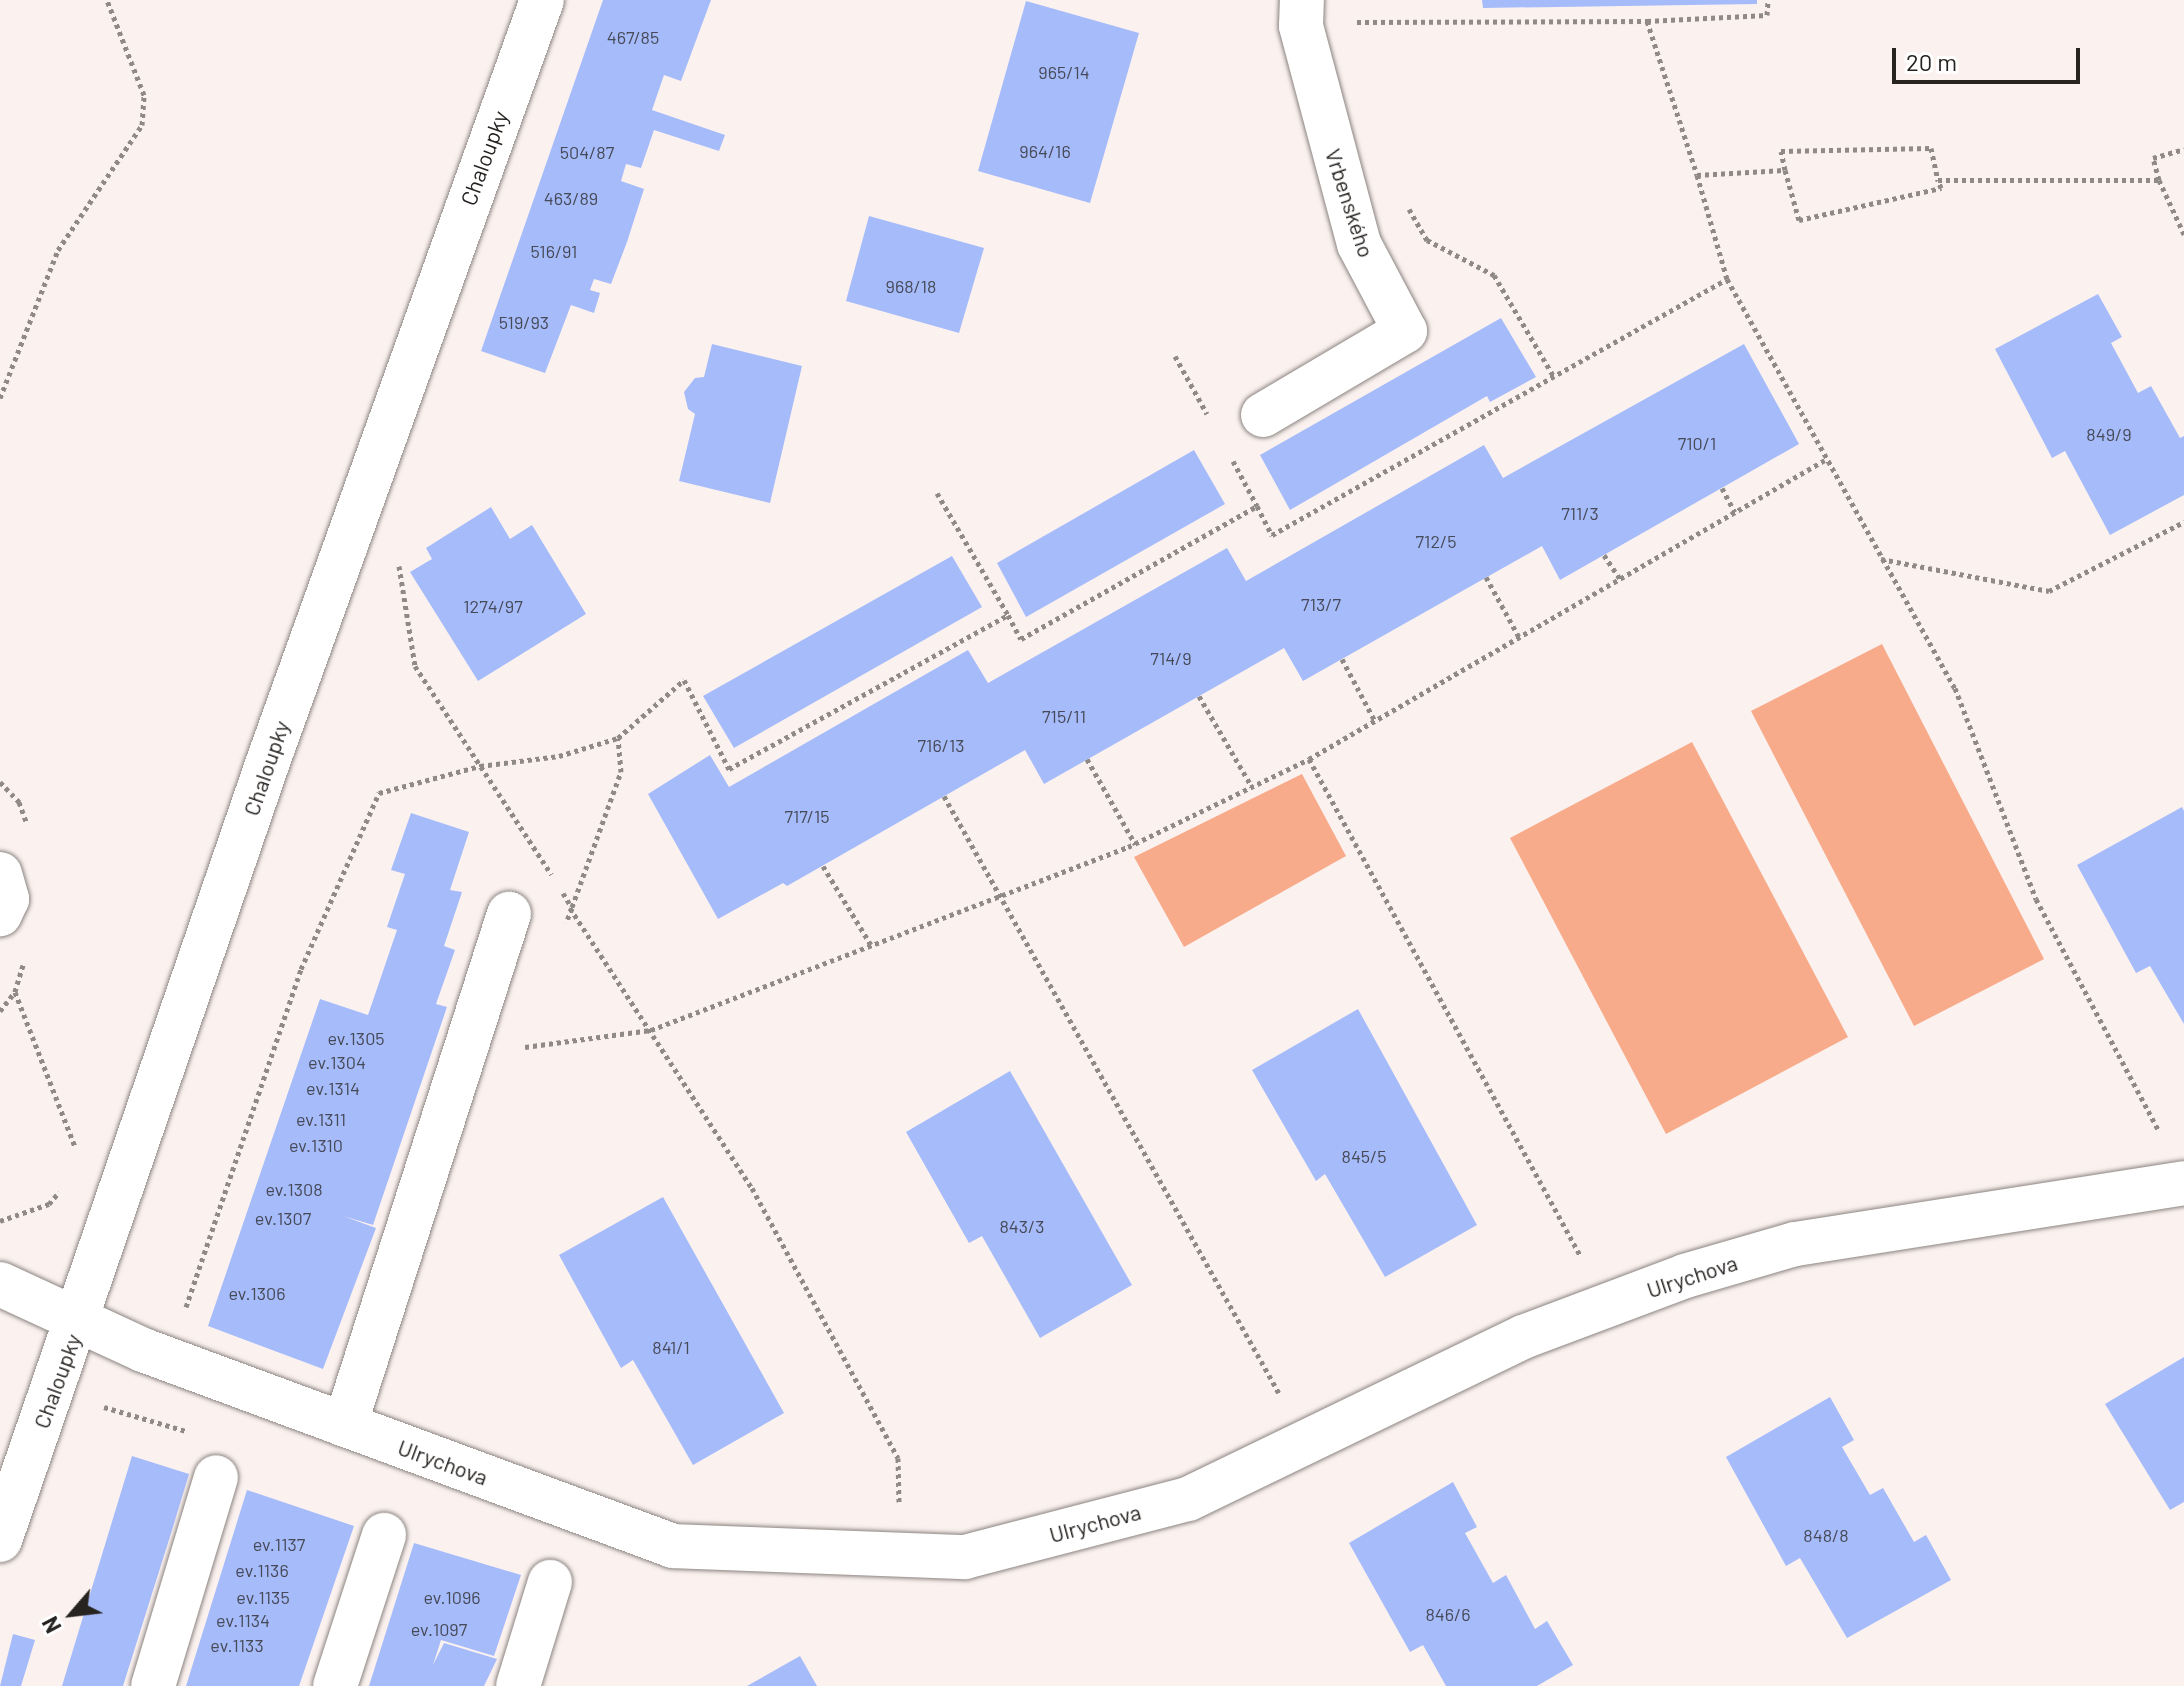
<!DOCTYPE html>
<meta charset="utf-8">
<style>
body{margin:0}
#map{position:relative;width:2184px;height:1686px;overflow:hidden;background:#fbf2ef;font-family:Barlow,sans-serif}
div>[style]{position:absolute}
.green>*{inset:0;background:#f8ab8b}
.building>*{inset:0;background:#a6bbfa}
.path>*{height:5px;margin-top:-2.5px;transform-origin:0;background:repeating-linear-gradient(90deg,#908a87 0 4px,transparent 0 8px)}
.roads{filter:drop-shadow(0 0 2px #8b8481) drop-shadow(0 0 2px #8b8481)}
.minor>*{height:44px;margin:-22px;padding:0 22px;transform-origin:22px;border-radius:22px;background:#fff}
span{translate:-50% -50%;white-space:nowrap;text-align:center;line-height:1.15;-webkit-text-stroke:6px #fff;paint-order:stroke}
.number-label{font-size:18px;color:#464957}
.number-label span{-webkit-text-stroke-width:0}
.street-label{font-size:22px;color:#262321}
.north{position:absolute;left:32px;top:1574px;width:80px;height:80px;-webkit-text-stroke:6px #fff;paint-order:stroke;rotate:242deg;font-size:22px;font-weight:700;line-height:32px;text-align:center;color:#262321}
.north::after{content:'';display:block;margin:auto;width:28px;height:36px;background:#262321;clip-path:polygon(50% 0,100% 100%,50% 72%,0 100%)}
.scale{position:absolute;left:1892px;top:48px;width:188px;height:36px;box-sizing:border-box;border:4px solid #262321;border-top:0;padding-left:10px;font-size:24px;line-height:28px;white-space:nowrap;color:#262321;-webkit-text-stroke:6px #fff;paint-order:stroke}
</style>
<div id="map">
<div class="green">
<div style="clip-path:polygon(1882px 644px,2044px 959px,1914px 1026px,1751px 711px)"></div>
<div style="clip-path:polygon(1692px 742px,1848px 1037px,1666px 1134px,1510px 838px)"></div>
<div style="clip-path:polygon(1302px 774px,1346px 856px,1184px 947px,1134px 857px)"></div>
</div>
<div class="building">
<div style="clip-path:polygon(603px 0,711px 0,681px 81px,664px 75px,652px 110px,725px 135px,719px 151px,654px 130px,641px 168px,626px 164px,621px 181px,644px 189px,627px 242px,611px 284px,594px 279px,590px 290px,600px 293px,594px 313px,571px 305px,545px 373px,481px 351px)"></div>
<div style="clip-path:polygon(1482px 0,1757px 0,1757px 4px,1483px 8px)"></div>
<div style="clip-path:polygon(1026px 1px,1139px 33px,1090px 203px,978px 171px)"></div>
<div style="clip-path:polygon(869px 216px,984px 248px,959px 333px,846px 301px)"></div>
<div style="clip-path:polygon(2098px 294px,2122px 337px,2111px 343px,2138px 393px,2151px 386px,2180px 438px,2184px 436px,2184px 495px,2110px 535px,2065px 451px,2052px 458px,1995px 349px)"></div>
<div style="clip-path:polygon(1501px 318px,1536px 377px,1490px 402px,1487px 396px,1290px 510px,1260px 455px)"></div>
<div style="clip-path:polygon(712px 344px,802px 366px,770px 503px,679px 481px,695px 414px,688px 409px,684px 392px,695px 378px,704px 377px)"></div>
<div style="clip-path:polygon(1744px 344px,1799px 444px,1560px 580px,1542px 546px,1303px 681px,1284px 648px,1044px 784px,1025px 750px,787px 886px,783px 883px,718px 919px,648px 794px,710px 755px,729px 787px,968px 650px,988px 683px,1227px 548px,1246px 581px,1484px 445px,1503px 478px)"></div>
<div style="clip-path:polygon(1194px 450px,1225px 504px,1026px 617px,997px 563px)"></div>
<div style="clip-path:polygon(491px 507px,510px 539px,532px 525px,586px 614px,478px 681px,410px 572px,432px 559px,426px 548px)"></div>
<div style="clip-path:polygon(952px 556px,982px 607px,734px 748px,703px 696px)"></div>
<div style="clip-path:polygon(2182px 807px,2184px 811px,2184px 1024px,2150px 966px,2136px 973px,2077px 865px)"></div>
<div style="clip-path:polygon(411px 813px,469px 832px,450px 890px,462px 892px,444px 946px,455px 950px,436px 1004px,447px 1007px,373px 1225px,343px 1216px,376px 1228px,323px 1369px,208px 1326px,320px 999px,368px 1015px,397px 930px,387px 927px,405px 874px,391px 870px)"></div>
<div style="clip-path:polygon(1358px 1009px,1477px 1225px,1385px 1277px,1325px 1174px,1316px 1181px,1252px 1070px)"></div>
<div style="clip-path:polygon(1010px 1071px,1132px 1285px,1040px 1338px,982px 1236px,969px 1243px,906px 1132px)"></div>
<div style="clip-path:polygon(663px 1197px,784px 1413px,693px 1465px,633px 1360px,621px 1368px,559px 1255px)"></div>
<div style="clip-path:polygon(2184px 1357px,2184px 1502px,2170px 1510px,2105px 1404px)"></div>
<div style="clip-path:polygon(1830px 1397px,1854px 1440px,1842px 1447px,1870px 1495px,1883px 1488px,1914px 1542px,1926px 1535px,1951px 1580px,1847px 1638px,1800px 1558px,1786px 1566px,1726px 1457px)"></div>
<div style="clip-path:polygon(132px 1456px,189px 1474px,172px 1530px,123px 1686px,62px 1686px)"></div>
<div style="clip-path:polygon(1453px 1482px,1477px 1527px,1465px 1533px,1493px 1583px,1506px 1575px,1535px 1629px,1547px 1621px,1573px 1665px,1537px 1686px,1446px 1686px,1423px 1645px,1410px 1652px,1349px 1543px)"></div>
<div style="clip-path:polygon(247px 1490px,354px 1526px,299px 1686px,186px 1686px)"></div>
<div style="clip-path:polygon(414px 1543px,521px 1575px,494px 1656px,441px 1640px,433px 1665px,444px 1643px,497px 1659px,484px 1686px,369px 1686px)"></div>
<div style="clip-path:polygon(13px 1634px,35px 1640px,21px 1686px,0 1686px)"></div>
<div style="clip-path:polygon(800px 1656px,817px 1686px,747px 1686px)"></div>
</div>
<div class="path">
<div style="left:1647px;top:21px;width:120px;rotate:-2.9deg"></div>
<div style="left:1767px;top:15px;width:15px;rotate:-86deg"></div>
<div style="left:1357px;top:22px;width:290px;rotate:-0.2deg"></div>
<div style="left:1647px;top:21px;width:162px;rotate:72deg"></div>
<div style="left:1697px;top:175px;width:88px;rotate:-3.3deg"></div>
<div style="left:1785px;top:170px;width:19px;rotate:-102deg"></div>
<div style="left:1781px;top:151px;width:150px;rotate:-1.1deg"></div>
<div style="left:1931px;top:148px;width:33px;rotate:78deg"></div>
<div style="left:1938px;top:180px;width:221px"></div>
<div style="left:2159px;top:180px;width:60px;rotate:65.2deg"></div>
<div style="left:1785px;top:170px;width:52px;rotate:74.4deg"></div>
<div style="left:1799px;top:220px;width:146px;rotate:-12.7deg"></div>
<div style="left:1941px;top:188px;width:9px;rotate:-111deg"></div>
<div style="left:1697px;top:175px;width:108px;rotate:73.9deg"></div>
<div style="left:1727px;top:279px;width:468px;rotate:60.9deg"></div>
<div style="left:1955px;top:688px;width:226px;rotate:69deg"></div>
<div style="left:2036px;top:899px;width:263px;rotate:62.1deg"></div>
<div style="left:2159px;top:180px;width:23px;rotate:-105deg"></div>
<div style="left:2153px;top:158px;width:32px;rotate:-16deg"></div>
<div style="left:1409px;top:209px;width:36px;rotate:60deg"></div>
<div style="left:1427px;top:240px;width:76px;rotate:27.6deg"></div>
<div style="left:1494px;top:275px;width:118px;rotate:59.5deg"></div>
<div style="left:1175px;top:356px;width:66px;rotate:61.1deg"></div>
<div style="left:0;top:398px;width:159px;rotate:-68.6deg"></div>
<div style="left:58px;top:250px;width:151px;rotate:-56.1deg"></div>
<div style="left:142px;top:125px;width:30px;rotate:-86deg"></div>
<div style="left:144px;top:95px;width:102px;rotate:-111.3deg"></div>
<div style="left:1233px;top:461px;width:51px;rotate:61.9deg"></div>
<div style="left:1722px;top:488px;width:27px;rotate:62deg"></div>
<div style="left:937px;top:493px;width:141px;rotate:59.8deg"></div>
<div style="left:1604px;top:555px;width:29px;rotate:56deg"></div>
<div style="left:1881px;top:559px;width:171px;rotate:10.8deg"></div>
<div style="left:2049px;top:591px;width:152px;rotate:-27.1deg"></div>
<div style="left:399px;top:566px;width:101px;rotate:80.9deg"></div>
<div style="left:415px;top:666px;width:249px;rotate:56.8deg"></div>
<div style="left:1486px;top:577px;width:68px;rotate:61.2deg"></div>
<div style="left:1342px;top:659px;width:70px;rotate:62deg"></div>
<div style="left:1199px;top:696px;width:105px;rotate:59.8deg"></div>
<div style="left:1087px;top:759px;width:98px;rotate:60.5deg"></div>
<div style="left:1309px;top:759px;width:565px;rotate:61.35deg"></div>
<div style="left:0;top:782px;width:28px;rotate:46deg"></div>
<div style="left:19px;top:802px;width:23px;rotate:70deg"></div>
<div style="left:944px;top:796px;width:687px;rotate:60.71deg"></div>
<div style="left:823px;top:866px;width:92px;rotate:58.7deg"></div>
<div style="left:563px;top:893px;width:17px;rotate:59deg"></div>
<div style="left:572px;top:908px;width:16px;rotate:112deg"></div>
<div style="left:572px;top:907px;width:144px;rotate:-70.1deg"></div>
<div style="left:621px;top:772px;width:34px;rotate:-95deg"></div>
<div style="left:618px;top:738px;width:88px;rotate:-41.3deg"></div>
<div style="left:684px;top:680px;width:100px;rotate:63.2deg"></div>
<div style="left:729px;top:769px;width:319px;rotate:-28.9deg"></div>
<div style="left:1008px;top:615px;width:27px;rotate:62deg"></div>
<div style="left:1021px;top:639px;width:271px;rotate:-29.4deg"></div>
<div style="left:1257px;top:506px;width:33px;rotate:63deg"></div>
<div style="left:1272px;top:535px;width:522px;rotate:-29.36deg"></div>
<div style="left:570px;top:908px;width:334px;rotate:57deg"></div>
<div style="left:752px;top:1188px;width:307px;rotate:61.6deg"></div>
<div style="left:898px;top:1458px;width:44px;rotate:88.7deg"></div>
<div style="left:23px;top:965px;width:28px;rotate:107deg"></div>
<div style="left:15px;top:992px;width:166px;rotate:68.8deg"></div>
<div style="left:0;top:1011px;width:24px;rotate:-52deg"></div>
<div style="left:525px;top:1047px;width:127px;rotate:-7.7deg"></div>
<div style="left:651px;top:1030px;width:511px;rotate:-20.99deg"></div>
<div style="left:1128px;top:847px;width:201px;rotate:-25.9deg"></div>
<div style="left:1309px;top:759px;width:596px;rotate:-30.09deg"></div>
<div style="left:0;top:1221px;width:52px;rotate:-19.1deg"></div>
<div style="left:49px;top:1204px;width:16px;rotate:-50deg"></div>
<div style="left:186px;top:1307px;width:357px;rotate:-71.2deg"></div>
<div style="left:301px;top:969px;width:193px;rotate:-66.1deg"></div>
<div style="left:379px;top:793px;width:105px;rotate:-15deg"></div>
<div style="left:480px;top:766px;width:80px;rotate:-7.2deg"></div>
<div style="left:559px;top:756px;width:62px;rotate:-17deg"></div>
<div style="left:104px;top:1407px;width:85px;rotate:16.3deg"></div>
</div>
<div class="roads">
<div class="minor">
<div style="left:1263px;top:415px;width:165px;rotate:-30.6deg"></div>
<div style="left:1405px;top:331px;width:98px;rotate:-117.9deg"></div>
<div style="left:1359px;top:244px;width:226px;rotate:-104.9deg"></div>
<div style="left:1301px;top:26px;width:26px;rotate:-88deg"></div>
<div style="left:0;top:874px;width:26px;rotate:74deg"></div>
<div style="left:7px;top:899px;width:17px;rotate:115deg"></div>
<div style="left:0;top:1284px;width:157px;rotate:24.8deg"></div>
<div style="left:143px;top:1350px;width:565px;rotate:20.29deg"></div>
<div style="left:673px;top:1546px;width:292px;rotate:2.2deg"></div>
<div style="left:965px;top:1557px;width:230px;rotate:-14.6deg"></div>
<div style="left:1188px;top:1499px;width:372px;rotate:-25.8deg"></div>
<div style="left:1523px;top:1337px;width:173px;rotate:-20.6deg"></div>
<div style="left:1685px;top:1276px;width:115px;rotate:-16.2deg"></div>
<div style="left:1795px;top:1244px;width:394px;rotate:-8.9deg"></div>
<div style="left:345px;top:1425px;width:537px;rotate:-72.21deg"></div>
<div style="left:0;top:1540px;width:829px;rotate:-71deg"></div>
<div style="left:270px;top:756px;width:803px;rotate:-70.21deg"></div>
<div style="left:153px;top:1686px;width:218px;rotate:-73.2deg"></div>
<div style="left:335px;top:1686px;width:159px;rotate:-72deg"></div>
<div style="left:518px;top:1686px;width:109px;rotate:-72.9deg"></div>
</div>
</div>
<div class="number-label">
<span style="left:633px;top:37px">467/85</span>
<span style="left:1064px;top:72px">965/14</span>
<span style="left:1045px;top:151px">964/16</span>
<span style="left:587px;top:152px">504/87</span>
<span style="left:571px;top:198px">463/89</span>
<span style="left:554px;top:251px">516/91</span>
<span style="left:911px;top:286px">968/18</span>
<span style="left:524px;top:322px">519/93</span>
<span style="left:2109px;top:434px">849/9</span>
<span style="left:1697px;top:443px">710/1</span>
<span style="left:1580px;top:513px">711/3</span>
<span style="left:1436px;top:541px">712/5</span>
<span style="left:1321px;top:604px">713/7</span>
<span style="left:493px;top:606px">1274/97</span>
<span style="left:1171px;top:658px">714/9</span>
<span style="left:1064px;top:716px">715/11</span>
<span style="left:941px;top:745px">716/13</span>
<span style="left:807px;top:816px">717/15</span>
<span style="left:356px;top:1038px">ev.1305</span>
<span style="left:337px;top:1062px">ev.1304</span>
<span style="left:333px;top:1088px">ev.1314</span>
<span style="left:321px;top:1119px">ev.1311</span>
<span style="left:316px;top:1145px">ev.1310</span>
<span style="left:1364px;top:1156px">845/5</span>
<span style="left:294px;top:1189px">ev.1308</span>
<span style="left:283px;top:1218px">ev.1307</span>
<span style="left:1022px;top:1226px">843/3</span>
<span style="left:257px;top:1293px">ev.1306</span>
<span style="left:671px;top:1347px">841/1</span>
<span style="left:1826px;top:1535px">848/8</span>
<span style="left:279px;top:1544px">ev.1137</span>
<span style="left:262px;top:1570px">ev.1136</span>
<span style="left:263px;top:1597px">ev.1135</span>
<span style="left:452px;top:1597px">ev.1096</span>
<span style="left:1448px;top:1614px">846/6</span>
<span style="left:243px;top:1620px">ev.1134</span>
<span style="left:439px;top:1629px">ev.1097</span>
<span style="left:237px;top:1645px">ev.1133</span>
</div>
<div class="street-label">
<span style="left:484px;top:158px;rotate:-70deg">Chaloupky</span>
<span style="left:1350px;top:203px;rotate:72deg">Vrbenského</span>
<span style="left:266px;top:768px;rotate:-71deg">Chaloupky</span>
<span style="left:1692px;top:1276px;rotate:-18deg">Ulrychova</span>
<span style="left:57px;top:1381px;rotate:-70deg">Chaloupky</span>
<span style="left:443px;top:1462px;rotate:20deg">Ulrychova</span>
<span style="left:1095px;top:1523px;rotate:-15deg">Ulrychova</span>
</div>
<div class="north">N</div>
<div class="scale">20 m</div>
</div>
